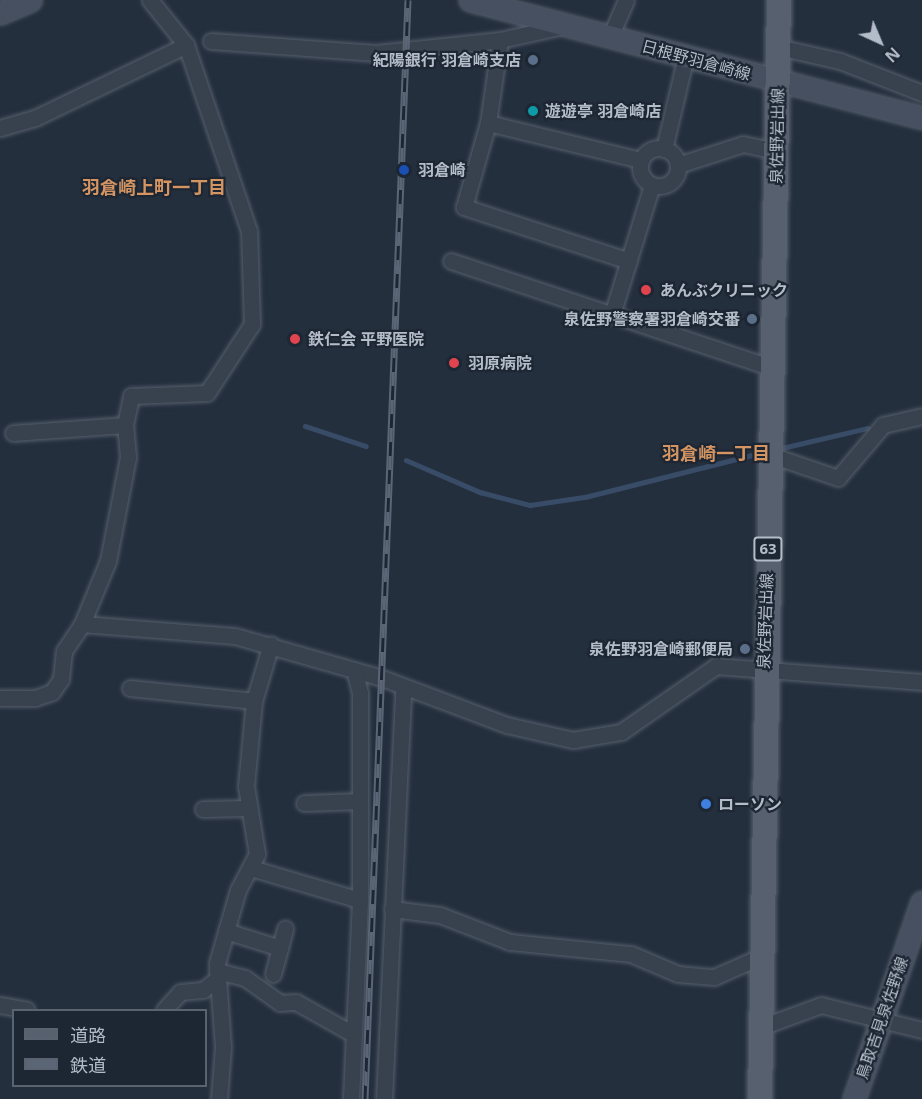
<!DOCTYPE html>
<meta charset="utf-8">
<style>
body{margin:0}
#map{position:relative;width:922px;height:1099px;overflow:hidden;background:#242f3e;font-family:"Noto Sans","Noto Sans JP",sans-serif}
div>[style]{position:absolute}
.stream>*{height:4.5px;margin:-2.25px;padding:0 2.25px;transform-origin:2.25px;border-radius:2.25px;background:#394c67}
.roads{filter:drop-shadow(0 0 2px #565f6c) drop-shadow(0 0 2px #565f6c)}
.street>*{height:15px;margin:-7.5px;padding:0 7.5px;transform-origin:7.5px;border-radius:7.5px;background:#38414e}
.street>.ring{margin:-7.5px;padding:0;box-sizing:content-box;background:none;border:15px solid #38414e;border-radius:50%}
.secondary>*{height:21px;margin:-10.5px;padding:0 10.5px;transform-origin:10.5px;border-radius:10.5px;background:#465061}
.primary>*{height:24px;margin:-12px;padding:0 12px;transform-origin:12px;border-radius:12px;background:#56606e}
.rail>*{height:7px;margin-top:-3.5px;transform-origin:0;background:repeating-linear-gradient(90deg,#1d2633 0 14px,#5a6575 0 28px);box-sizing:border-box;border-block:2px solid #5a6575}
.dots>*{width:16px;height:16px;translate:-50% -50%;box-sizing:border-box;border:3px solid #1d2633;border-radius:50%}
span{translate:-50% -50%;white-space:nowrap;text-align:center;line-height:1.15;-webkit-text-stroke:4.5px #1d2633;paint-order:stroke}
.shield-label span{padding:2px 4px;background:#1d2633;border:2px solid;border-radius:4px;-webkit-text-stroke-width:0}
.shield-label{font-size:15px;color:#b4bcc9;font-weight:700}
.poi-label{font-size:16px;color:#b4bcc9;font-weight:700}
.right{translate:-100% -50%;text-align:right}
.left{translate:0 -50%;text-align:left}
.street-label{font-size:16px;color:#b4bcc9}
.neighbourhood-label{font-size:18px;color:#d59563;font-weight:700}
.legend{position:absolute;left:12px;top:1009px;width:195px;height:78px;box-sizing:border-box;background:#1d2633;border:2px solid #59626f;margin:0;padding:8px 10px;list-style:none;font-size:18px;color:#b4bcc9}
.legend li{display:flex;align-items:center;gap:12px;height:30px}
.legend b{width:30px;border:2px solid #59626f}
.north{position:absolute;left:850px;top:12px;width:60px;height:60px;-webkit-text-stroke:4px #1d2633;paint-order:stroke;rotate:136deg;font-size:16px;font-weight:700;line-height:24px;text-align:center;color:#b4bcc9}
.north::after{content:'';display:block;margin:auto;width:21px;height:27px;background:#b4bcc9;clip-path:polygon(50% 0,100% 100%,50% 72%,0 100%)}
</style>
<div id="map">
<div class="stream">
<div style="left:305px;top:426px;width:64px;rotate:18.2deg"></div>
<div style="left:782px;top:448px;width:88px;rotate:-13.1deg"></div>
<div style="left:406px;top:460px;width:81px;rotate:23.4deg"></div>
<div style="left:480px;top:492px;width:52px;rotate:14.6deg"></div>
<div style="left:530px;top:505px;width:56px;rotate:-8.3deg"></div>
<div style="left:585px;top:497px;width:172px;rotate:-14.1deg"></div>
</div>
<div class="roads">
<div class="street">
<div style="left:610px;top:37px;width:40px;rotate:-66.6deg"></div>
<div style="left:211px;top:41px;width:165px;rotate:4.2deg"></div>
<div style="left:376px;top:53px;width:125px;rotate:-6deg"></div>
<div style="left:500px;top:40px;width:65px;rotate:-12.5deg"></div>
<div style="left:778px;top:47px;width:64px;rotate:12.7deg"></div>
<div style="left:840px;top:61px;width:88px;rotate:21.3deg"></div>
<div style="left:488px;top:123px;width:84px;rotate:-81.8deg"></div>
<div style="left:0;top:128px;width:36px;rotate:-16deg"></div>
<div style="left:35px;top:118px;width:168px;rotate:-25.8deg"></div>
<div class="ring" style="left:640px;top:148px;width:23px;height:23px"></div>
<div style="left:664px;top:149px;width:96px;rotate:-76.7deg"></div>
<div style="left:678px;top:165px;width:68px;rotate:-17.9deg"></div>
<div style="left:743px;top:144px;width:34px;rotate:12deg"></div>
<div style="left:451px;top:261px;width:338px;rotate:18.4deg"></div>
<div style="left:629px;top:261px;width:174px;rotate:-161.9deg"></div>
<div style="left:464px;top:207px;width:87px;rotate:-74.1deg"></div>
<div style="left:488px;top:123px;width:157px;rotate:13.6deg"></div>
<div style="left:612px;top:315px;width:136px;rotate:-72.9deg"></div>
<div style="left:13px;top:433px;width:112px;rotate:-4.1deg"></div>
<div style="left:771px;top:455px;width:71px;rotate:18.9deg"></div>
<div style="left:838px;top:478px;width:70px;rotate:-49.7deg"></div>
<div style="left:883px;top:425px;width:40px;rotate:-13deg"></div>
<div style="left:82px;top:624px;width:153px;rotate:4.5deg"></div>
<div style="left:235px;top:636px;width:153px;rotate:15.9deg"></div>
<div style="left:382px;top:678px;width:134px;rotate:20.6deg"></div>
<div style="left:507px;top:725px;width:68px;rotate:12.8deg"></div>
<div style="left:573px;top:740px;width:49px;rotate:-9.5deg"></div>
<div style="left:621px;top:732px;width:116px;rotate:-34.8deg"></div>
<div style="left:716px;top:666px;width:207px;rotate:4.4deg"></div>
<div style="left:130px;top:688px;width:125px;rotate:6deg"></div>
<div style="left:0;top:698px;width:35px"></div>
<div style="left:35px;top:698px;width:18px;rotate:-19deg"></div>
<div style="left:52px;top:692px;width:16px;rotate:-55deg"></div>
<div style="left:61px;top:679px;width:28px;rotate:-84deg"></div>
<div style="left:64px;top:651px;width:32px;rotate:-56deg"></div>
<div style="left:82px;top:624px;width:68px;rotate:-67.6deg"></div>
<div style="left:108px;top:561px;width:106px;rotate:-79.1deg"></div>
<div style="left:128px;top:457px;width:32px;rotate:-95deg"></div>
<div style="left:125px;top:425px;width:30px;rotate:-78deg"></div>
<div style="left:131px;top:396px;width:76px;rotate:-2.3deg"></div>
<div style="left:207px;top:393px;width:82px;rotate:-56.9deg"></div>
<div style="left:252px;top:324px;width:93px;rotate:-91.8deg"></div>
<div style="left:249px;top:231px;width:196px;rotate:-108.7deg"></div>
<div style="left:186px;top:45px;width:58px;rotate:-128.7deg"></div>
<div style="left:304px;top:803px;width:56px;rotate:-2deg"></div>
<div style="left:203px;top:809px;width:45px;rotate:-1.3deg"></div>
<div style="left:251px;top:868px;width:114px;rotate:16.4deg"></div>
<div style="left:392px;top:909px;width:48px;rotate:7.1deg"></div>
<div style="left:440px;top:915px;width:75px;rotate:21.1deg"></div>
<div style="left:510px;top:942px;width:122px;rotate:5.7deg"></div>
<div style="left:631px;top:954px;width:51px;rotate:23.1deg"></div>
<div style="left:678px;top:974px;width:36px;rotate:5deg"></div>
<div style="left:714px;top:977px;width:52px;rotate:-23.6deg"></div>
<div style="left:226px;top:931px;width:57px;rotate:17.5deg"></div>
<div style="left:217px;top:971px;width:29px;rotate:14deg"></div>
<div style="left:245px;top:978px;width:43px;rotate:35.5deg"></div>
<div style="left:280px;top:1003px;width:16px;rotate:-4deg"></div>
<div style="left:296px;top:1002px;width:65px;rotate:29.3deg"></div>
<div style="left:273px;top:974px;width:47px;rotate:-75.1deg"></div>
<div style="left:0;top:1005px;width:27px;rotate:10deg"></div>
<div style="left:164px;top:1010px;width:24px;rotate:-48deg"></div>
<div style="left:180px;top:992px;width:23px;rotate:-5deg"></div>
<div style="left:203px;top:990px;width:18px;rotate:-38deg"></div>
<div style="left:761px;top:1027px;width:64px;rotate:-20.1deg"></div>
<div style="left:821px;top:1005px;width:104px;rotate:13.9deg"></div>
<div style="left:219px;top:1099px;width:52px;rotate:-85.6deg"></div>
<div style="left:223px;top:1047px;width:84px;rotate:-94.1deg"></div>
<div style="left:217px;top:963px;width:76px;rotate:-74deg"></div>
<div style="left:238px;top:890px;width:41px;rotate:-62.2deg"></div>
<div style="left:257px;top:854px;width:69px;rotate:-99.2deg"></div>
<div style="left:246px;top:786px;width:85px;rotate:-84.6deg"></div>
<div style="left:254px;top:701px;width:59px;rotate:-73.4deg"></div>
<div style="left:351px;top:1099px;width:199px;rotate:-87.4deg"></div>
<div style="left:360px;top:900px;width:207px;rotate:-90deg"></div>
<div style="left:360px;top:693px;width:21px;rotate:-104deg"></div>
<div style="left:384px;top:1099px;width:410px;rotate:-87.3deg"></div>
</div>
<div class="secondary">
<div style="left:470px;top:0;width:467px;rotate:14.6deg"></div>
<div style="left:0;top:13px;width:33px;rotate:-23deg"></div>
<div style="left:854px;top:1099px;width:208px;rotate:-71deg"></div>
</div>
<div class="primary">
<div style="left:760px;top:1099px;width:1099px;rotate:-89.01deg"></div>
</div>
</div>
<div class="rail">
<div style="left:365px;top:1099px;width:1100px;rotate:-87.76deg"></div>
</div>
<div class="dots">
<div style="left:533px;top:60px;background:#5c6f8a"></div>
<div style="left:533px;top:111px;background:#0f9aa8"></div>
<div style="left:404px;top:170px;background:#1a4fb4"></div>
<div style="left:646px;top:290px;background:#e0444e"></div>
<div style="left:752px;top:319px;background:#5c6f8a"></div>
<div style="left:295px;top:339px;background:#e0444e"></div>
<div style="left:454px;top:363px;background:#e0444e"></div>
<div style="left:745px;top:649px;background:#5c6f8a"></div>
<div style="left:706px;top:804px;background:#3f7fe0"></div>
</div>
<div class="shield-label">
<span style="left:768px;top:549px">63</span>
</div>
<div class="poi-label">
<span class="right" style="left:521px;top:60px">紀陽銀行 羽倉崎支店</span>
<span class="left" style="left:545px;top:111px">遊遊亭 羽倉崎店</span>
<span class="left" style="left:418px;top:170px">羽倉崎</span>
<span class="left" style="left:660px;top:290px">あんぶクリニック</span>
<span class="right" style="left:740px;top:319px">泉佐野警察署羽倉崎交番</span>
<span class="left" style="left:308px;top:339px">鉄仁会 平野医院</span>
<span class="left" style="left:468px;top:363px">羽原病院</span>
<span class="right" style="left:733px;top:649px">泉佐野羽倉崎郵便局</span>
<span class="left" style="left:718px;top:804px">ローソン</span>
</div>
<div class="street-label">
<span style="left:696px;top:60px;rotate:15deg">日根野羽倉崎線</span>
<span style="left:777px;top:136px;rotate:-89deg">泉佐野岩出線</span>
<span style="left:765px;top:621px;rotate:-88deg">泉佐野岩出線</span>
<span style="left:882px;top:1018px;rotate:-71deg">鳥取吉見泉佐野線</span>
</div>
<div class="neighbourhood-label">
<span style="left:154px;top:187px">羽倉崎上町一丁目</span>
<span style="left:716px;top:453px">羽倉崎一丁目</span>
</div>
<ul class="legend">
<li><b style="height:8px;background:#56606e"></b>道路</li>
<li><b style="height:8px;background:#5a6575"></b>鉄道</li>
</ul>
<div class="north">N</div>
</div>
